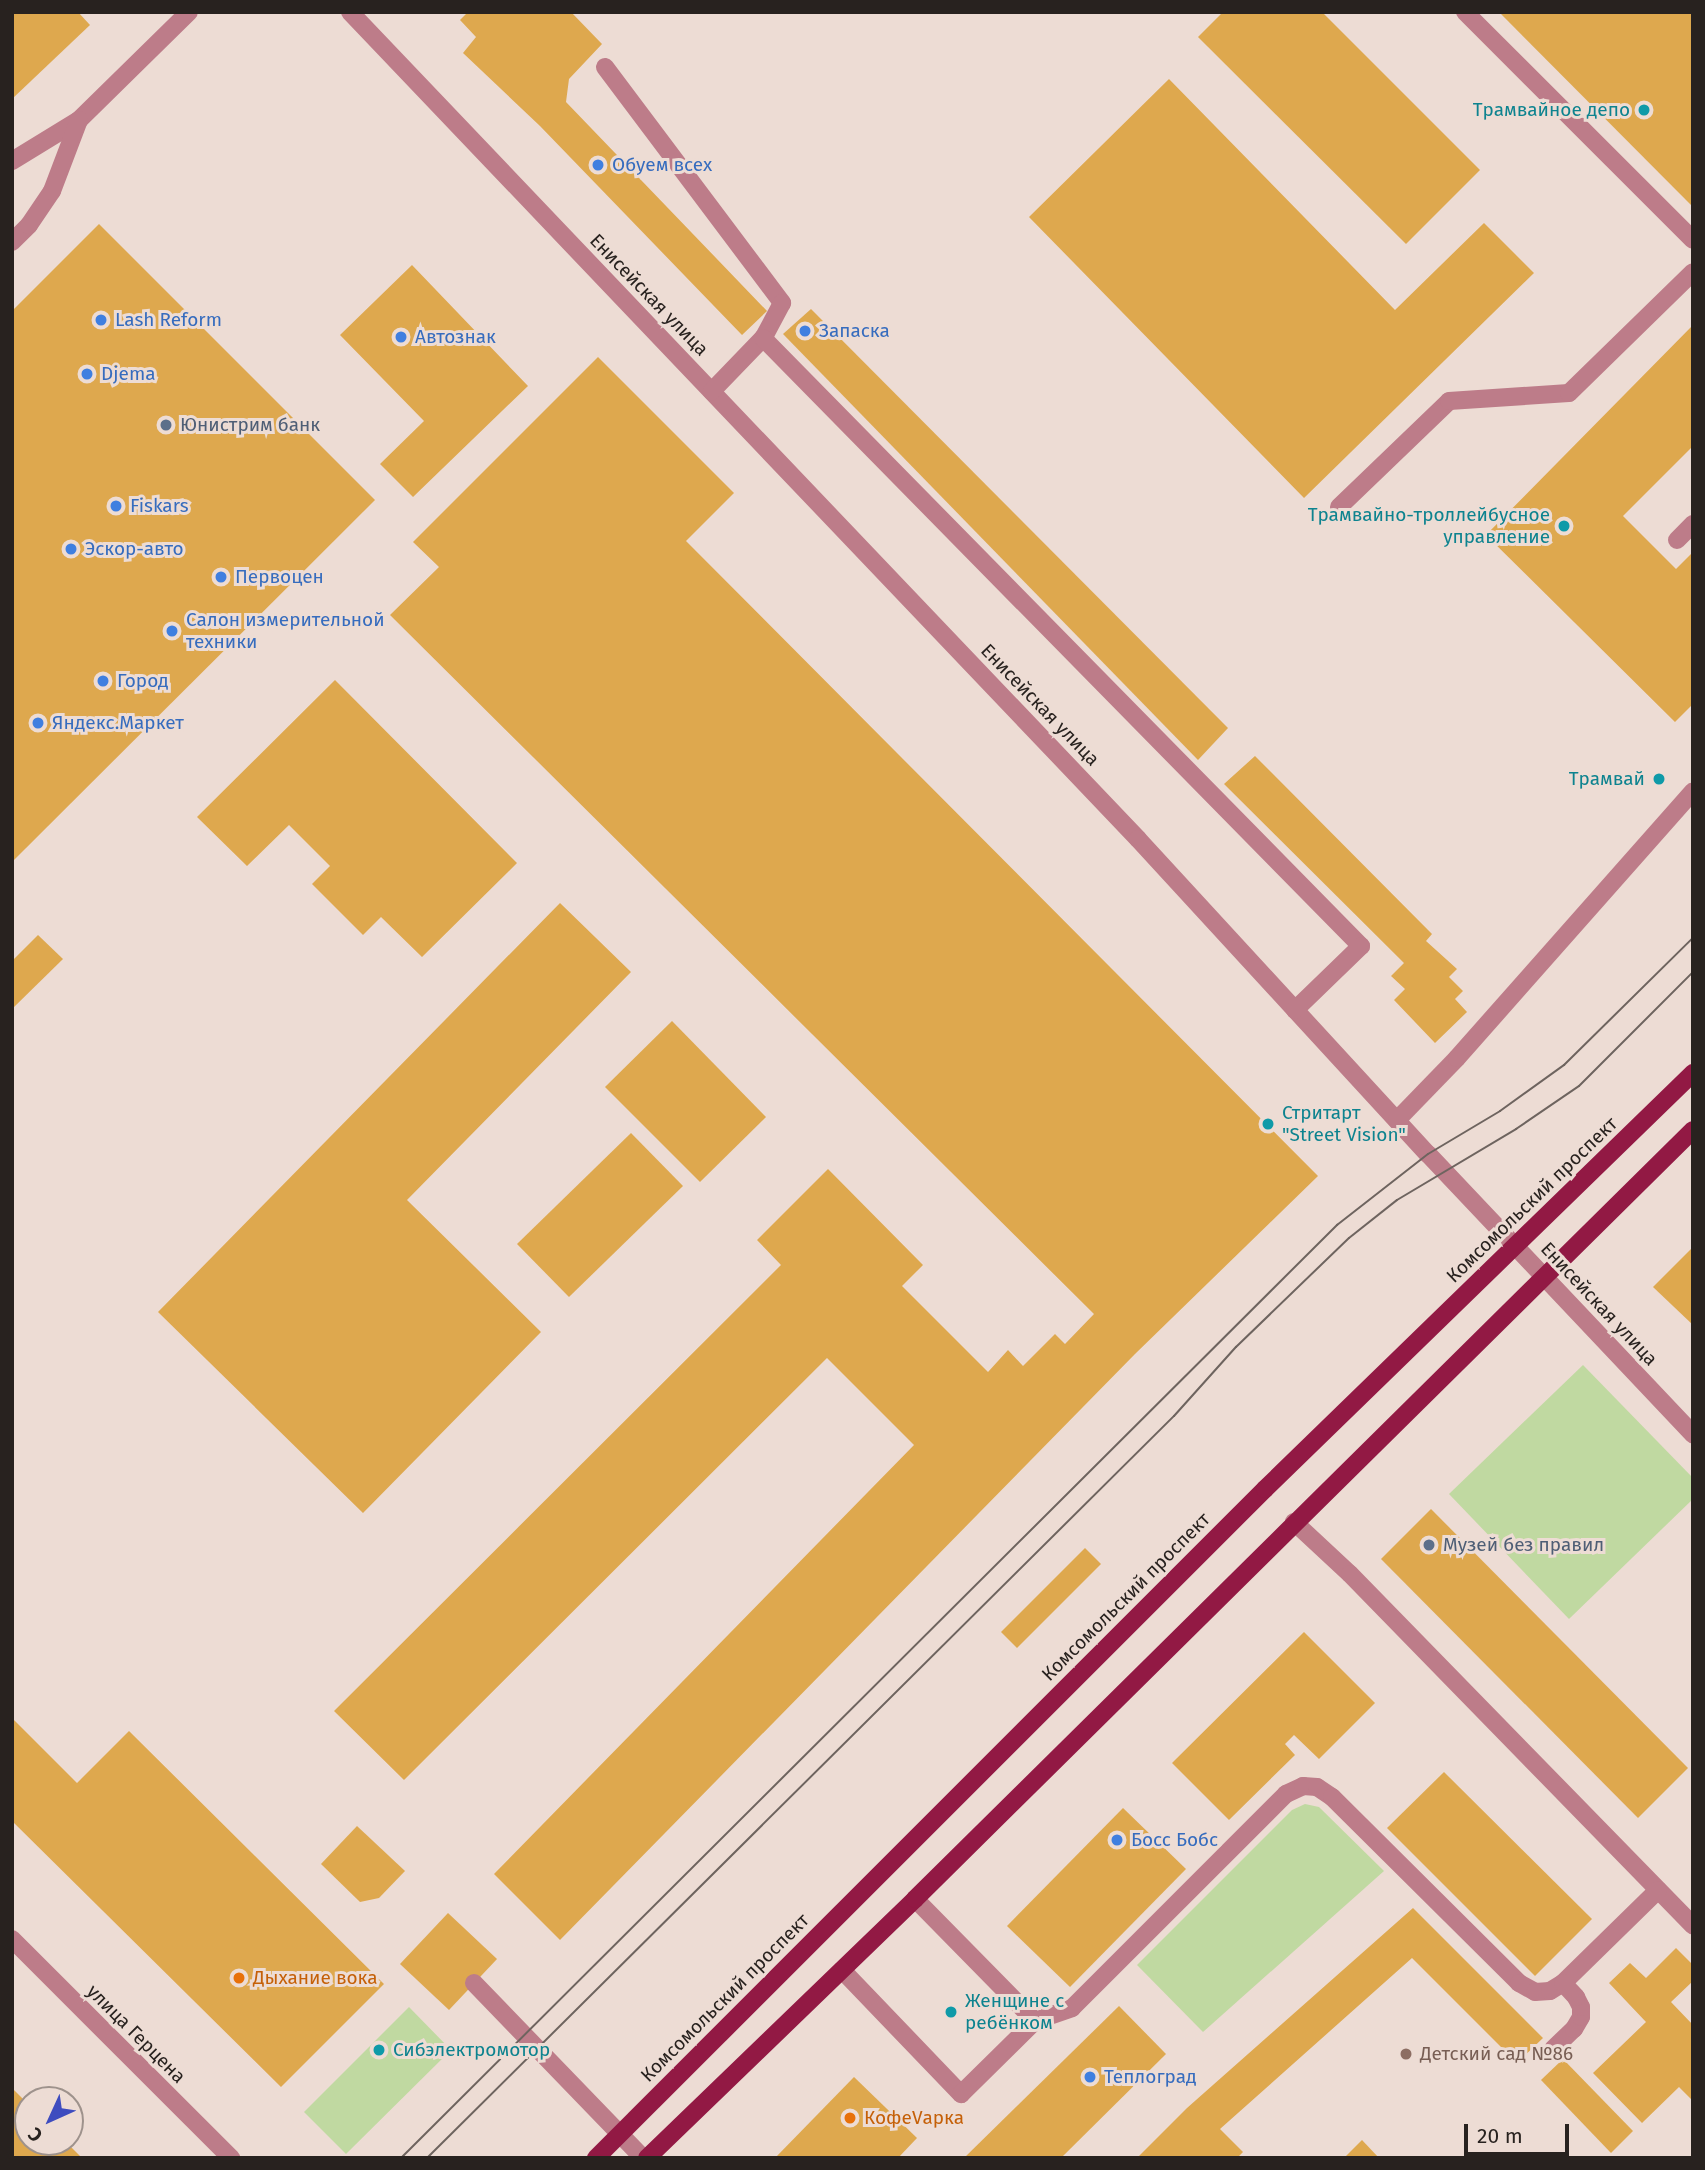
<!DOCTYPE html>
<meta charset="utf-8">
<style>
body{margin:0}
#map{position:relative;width:1705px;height:2170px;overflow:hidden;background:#eddcd4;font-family:"Fira Sans",sans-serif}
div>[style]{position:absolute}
.green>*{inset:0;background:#c0d9a1}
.building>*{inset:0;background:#dea84e}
.minor>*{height:18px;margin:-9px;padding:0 9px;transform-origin:9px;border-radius:9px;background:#bd7c89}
.major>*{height:18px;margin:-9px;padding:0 9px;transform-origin:9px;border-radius:9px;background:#921944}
.tram>*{height:2px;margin:-1px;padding:0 1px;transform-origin:1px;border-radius:1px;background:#6e645f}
.dots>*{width:19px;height:19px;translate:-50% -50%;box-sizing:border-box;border:4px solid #eddcd4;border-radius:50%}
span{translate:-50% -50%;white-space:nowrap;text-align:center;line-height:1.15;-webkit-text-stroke:6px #eddcd4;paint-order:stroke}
.culture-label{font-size:19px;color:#0d838f}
.right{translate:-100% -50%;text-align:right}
.left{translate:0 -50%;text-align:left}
.shop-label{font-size:19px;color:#366cbe}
.street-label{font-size:19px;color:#28221f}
.service-label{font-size:19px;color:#4e5e75}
.food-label{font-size:19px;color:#c56008}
.education-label{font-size:19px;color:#785e54}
.frame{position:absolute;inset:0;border:14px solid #28221f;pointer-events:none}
.north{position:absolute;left:14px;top:2086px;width:70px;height:70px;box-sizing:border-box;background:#eddcd4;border:2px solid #9e928c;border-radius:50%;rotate:225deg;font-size:19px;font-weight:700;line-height:28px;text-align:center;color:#28221f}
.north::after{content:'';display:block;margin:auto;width:24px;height:32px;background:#3e4cbf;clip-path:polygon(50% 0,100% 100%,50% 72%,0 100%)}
.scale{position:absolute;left:1464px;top:2124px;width:105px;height:32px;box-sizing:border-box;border:4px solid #28221f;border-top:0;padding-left:9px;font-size:21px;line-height:24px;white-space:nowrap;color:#28221f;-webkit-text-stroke:5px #eddcd4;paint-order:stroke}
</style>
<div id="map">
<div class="green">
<div style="clip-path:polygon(1583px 1365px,1693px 1478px,1693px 1499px,1569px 1619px,1449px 1494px)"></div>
<div style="clip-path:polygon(1305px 1804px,1319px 1807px,1384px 1871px,1203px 2032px,1137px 1965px,1292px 1810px)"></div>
<div style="clip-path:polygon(409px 2007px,451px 2050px,346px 2154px,304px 2112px)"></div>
</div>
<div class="building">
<div style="clip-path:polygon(12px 12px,78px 12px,90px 25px,12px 99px)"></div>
<div style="clip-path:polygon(468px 12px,571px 12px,602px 44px,569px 79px,566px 102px,767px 311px,742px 335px,540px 126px,463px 53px,476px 37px,460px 20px)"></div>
<div style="clip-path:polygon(1223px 12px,1322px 12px,1480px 170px,1406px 244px,1198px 37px)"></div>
<div style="clip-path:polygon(1499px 12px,1693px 12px,1693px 207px)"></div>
<div style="clip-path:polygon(1169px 79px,1395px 310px,1484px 223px,1534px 273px,1304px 498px,1029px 217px)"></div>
<div style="clip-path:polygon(99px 224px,375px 500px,12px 862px,12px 311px)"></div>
<div style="clip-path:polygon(412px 265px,528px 386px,413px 497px,380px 464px,424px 421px,340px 335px)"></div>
<div style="clip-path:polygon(811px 309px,1228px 728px,1198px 760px,783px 334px)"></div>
<div style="clip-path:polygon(1693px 325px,1693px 446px,1623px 516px,1676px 569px,1693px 552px,1693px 704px,1675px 722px,1486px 535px)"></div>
<div style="clip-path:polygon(598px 357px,734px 493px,686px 541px,1318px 1176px,1135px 1354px,560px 1940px,494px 1874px,914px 1445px,827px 1358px,404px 1780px,334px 1711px,781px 1265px,757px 1240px,828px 1169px,923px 1265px,902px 1286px,988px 1372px,1008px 1350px,1023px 1366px,1055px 1334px,1065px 1344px,1094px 1314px,390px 615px,439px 567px,413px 542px)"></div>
<div style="clip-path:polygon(335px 680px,517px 863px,422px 957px,381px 917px,363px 935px,312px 884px,330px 866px,289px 825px,247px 866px,197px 817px)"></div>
<div style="clip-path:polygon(1255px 756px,1432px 934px,1426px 941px,1457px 969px,1449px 977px,1463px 991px,1455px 999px,1467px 1012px,1435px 1043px,1394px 1000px,1405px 989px,1391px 976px,1404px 963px,1224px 784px)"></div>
<div style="clip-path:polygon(560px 903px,631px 972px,407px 1200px,541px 1332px,363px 1513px,158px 1312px)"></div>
<div style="clip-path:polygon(38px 935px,63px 959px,12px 1009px,12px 961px)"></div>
<div style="clip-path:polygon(672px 1021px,766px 1117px,700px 1182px,605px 1087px)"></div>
<div style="clip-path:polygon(631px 1133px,683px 1186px,569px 1297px,517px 1244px)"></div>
<div style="clip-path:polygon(1693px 1247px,1693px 1325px,1653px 1287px)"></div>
<div style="clip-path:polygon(1431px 1509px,1688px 1768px,1638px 1818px,1381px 1559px)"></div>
<div style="clip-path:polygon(1085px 1548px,1101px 1564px,1017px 1648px,1001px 1632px)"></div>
<div style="clip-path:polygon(1304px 1632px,1375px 1703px,1319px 1759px,1294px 1735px,1285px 1744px,1295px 1755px,1229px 1820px,1172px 1763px)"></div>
<div style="clip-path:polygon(12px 1718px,77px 1783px,129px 1731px,384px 1984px,281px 2087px,12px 1821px)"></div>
<div style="clip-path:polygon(1444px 1772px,1592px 1919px,1535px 1976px,1387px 1828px)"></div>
<div style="clip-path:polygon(1123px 1808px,1186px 1869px,1070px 1987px,1007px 1926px)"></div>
<div style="clip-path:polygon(357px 1826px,405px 1871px,379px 1898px,360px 1902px,321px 1864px)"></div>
<div style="clip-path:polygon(1413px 1908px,1543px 2038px,1517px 2063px,1412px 1958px,1220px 2129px,1243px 2152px,1237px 2158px,1137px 2158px,1187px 2108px)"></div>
<div style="clip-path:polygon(448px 1913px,497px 1959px,449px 2010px,400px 1964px)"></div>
<div style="clip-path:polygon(1676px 1948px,1693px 1965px,1693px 1981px,1671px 2002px,1693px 2025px,1693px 2101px,1679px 2087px,1642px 2123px,1593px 2073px,1646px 2022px,1609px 1983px,1630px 1963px,1646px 1978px)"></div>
<div style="clip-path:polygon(1119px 2006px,1166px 2054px,1061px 2158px,964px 2158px)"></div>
<div style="clip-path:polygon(1563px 2059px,1633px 2131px,1611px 2153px,1541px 2080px)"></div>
<div style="clip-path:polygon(854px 2077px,917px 2138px,898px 2158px,775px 2158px)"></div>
<div style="clip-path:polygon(12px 2088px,28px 2104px,28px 2142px,66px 2142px,82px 2158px,12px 2158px)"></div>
<div style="clip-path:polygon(1362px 2140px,1379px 2158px,1344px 2158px)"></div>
</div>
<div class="minor">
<div style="left:350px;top:12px;width:1142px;rotate:46.38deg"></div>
<div style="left:1138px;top:839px;width:428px;rotate:47.4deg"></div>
<div style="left:1428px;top:1154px;width:386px;rotate:46.6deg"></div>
<div style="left:1465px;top:12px;width:322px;rotate:45deg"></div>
<div style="left:605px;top:67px;width:295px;rotate:53.1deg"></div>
<div style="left:782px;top:303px;width:40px;rotate:118deg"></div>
<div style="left:763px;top:338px;width:74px;rotate:133.9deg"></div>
<div style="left:12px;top:161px;width:79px;rotate:-31.5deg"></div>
<div style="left:79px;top:120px;width:154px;rotate:-44.5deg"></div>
<div style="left:12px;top:242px;width:24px;rotate:-45deg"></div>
<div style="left:29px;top:225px;width:41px;rotate:-55.9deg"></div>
<div style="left:52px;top:191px;width:76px;rotate:-69.2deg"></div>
<div style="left:763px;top:338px;width:853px;rotate:45.48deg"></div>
<div style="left:1361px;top:946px;width:92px;rotate:135.9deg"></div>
<div style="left:1339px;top:507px;width:153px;rotate:-43.9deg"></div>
<div style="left:1449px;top:401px;width:120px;rotate:-3.8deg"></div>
<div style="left:1569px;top:393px;width:173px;rotate:-44.3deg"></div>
<div style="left:1677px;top:540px;width:23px;rotate:-45deg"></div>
<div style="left:1397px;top:1120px;width:86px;rotate:-45.9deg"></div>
<div style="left:1457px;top:1058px;width:356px;rotate:-48.5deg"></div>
<div style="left:1294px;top:1522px;width:76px;rotate:42.9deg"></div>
<div style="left:1350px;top:1574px;width:491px;rotate:45.7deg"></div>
<div style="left:12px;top:1939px;width:310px;rotate:45deg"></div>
<div style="left:842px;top:1970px;width:172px;rotate:46.2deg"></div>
<div style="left:961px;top:2094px;width:104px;rotate:-44.6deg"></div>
<div style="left:1035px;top:2021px;width:171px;rotate:-134.5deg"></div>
<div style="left:474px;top:1983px;width:243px;rotate:46deg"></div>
<div style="left:1035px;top:2021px;width:39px;rotate:-19deg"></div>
<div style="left:1072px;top:2008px;width:303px;rotate:-45deg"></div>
<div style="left:1286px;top:1794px;width:19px;rotate:-25deg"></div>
<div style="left:1303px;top:1786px;width:14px;rotate:4deg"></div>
<div style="left:1317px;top:1787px;width:18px;rotate:34deg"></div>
<div style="left:1332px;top:1797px;width:264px;rotate:44.8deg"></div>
<div style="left:1519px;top:1983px;width:18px;rotate:29deg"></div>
<div style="left:1535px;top:1992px;width:15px;rotate:-4deg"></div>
<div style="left:1550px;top:1991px;width:15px;rotate:-32deg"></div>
<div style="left:1563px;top:1983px;width:133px;rotate:-44.4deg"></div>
<div style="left:1553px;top:2049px;width:29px;rotate:-44deg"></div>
<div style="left:1574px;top:2029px;width:14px;rotate:-60deg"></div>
<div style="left:1581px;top:2017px;width:10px;rotate:-90deg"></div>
<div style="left:1581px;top:2007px;width:11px;rotate:-117deg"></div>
<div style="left:1576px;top:1997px;width:19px;rotate:-133deg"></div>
</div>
<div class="major">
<div style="left:596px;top:2158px;width:946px;rotate:-45deg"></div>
<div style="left:1265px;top:1489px;width:597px;rotate:-44.19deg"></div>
<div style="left:647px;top:2158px;width:373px;rotate:-44deg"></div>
<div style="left:915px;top:1899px;width:1094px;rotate:-44.67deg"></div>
</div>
<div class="tram">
<div style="left:401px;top:2158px;width:1322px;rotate:-44.91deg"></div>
<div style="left:1337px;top:1225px;width:115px;rotate:-38deg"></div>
<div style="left:1428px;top:1154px;width:84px;rotate:-30.8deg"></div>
<div style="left:1500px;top:1111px;width:79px;rotate:-35.7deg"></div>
<div style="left:1564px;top:1065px;width:181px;rotate:-44.6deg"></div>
<div style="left:427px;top:2158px;width:1053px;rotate:-44.81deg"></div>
<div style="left:1174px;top:1416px;width:93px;rotate:-48.1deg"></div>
<div style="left:1236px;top:1347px;width:157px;rotate:-44deg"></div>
<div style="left:1349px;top:1238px;width:61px;rotate:-38.4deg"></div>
<div style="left:1397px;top:1200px;width:139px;rotate:-30.8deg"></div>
<div style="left:1516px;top:1129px;width:76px;rotate:-34.3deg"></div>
<div style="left:1579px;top:1086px;width:161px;rotate:-45deg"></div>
</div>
<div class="dots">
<div style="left:1644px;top:110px;background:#0f9aa8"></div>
<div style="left:598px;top:165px;background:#3f7fe0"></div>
<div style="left:101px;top:320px;background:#3f7fe0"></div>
<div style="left:805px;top:331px;background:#3f7fe0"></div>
<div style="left:401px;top:337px;background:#3f7fe0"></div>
<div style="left:87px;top:374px;background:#3f7fe0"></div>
<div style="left:166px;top:425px;background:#5c6f8a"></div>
<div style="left:116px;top:506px;background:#3f7fe0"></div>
<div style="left:1564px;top:526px;background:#0f9aa8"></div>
<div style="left:71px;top:549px;background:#3f7fe0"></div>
<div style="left:221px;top:577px;background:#3f7fe0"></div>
<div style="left:172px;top:631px;background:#3f7fe0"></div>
<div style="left:103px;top:681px;background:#3f7fe0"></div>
<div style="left:38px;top:723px;background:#3f7fe0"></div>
<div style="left:1659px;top:779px;background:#0f9aa8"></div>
<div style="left:1268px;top:1124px;background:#0f9aa8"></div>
<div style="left:1429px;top:1545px;background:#5c6f8a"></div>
<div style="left:1117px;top:1840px;background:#3f7fe0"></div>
<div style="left:239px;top:1978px;background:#e8710a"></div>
<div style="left:951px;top:2012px;background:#0f9aa8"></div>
<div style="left:379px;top:2050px;background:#0f9aa8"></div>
<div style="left:1406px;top:2054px;background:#8d6e63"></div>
<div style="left:1090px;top:2077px;background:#3f7fe0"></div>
<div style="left:850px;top:2118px;background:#e8710a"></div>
</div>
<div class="culture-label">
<span class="right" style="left:1630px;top:110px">Трамвайное депо</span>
<span class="right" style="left:1550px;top:526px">Трамвайно-троллейбусное<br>управление</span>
<span class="right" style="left:1645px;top:779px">Трамвай</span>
<span class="left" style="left:1282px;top:1124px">Стритарт<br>"Street Vision"</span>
<span class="left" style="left:965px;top:2012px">Женщине с<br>ребёнком</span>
<span class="left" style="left:393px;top:2050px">Сибэлектромотор</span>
</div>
<div class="shop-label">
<span class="left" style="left:612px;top:165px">Обуем всех</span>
<span class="left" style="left:115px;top:320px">Lash Reform</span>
<span class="left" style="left:819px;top:331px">Запаска</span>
<span class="left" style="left:415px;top:337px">Автознак</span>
<span class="left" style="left:101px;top:374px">Djema</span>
<span class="left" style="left:130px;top:506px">Fiskars</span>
<span class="left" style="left:85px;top:549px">Эскор-авто</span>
<span class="left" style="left:235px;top:577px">Первоцен</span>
<span class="left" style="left:186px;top:631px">Салон измерительной<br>техники</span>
<span class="left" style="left:117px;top:681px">Город</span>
<span class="left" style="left:52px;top:723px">Яндекс.Маркет</span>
<span class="left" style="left:1131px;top:1840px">Босс Бобс</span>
<span class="left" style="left:1104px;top:2077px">Теплоград</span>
</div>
<div class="street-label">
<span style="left:649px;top:295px;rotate:46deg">Енисейская улица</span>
<span style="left:1040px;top:705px;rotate:46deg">Енисейская улица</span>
<span style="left:1532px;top:1200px;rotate:-44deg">Комсомольский проспект</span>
<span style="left:1599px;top:1304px;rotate:47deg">Енисейская улица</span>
<span style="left:1126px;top:1597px;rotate:-45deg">Комсомольский проспект</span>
<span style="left:725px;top:1998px;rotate:-45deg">Комсомольский проспект</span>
<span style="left:136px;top:2034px;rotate:45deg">улица Герцена</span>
</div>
<div class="service-label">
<span class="left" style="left:180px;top:425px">Юнистрим банк</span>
<span class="left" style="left:1443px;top:1545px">Музей без правил</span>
</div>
<div class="food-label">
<span class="left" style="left:253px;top:1978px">Дыхание вока</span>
<span class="left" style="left:864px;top:2118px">КофеVарка</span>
</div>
<div class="education-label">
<span class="left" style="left:1420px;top:2054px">Детский сад №86</span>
</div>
<div class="frame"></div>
<div class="north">С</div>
<div class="scale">20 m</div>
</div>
